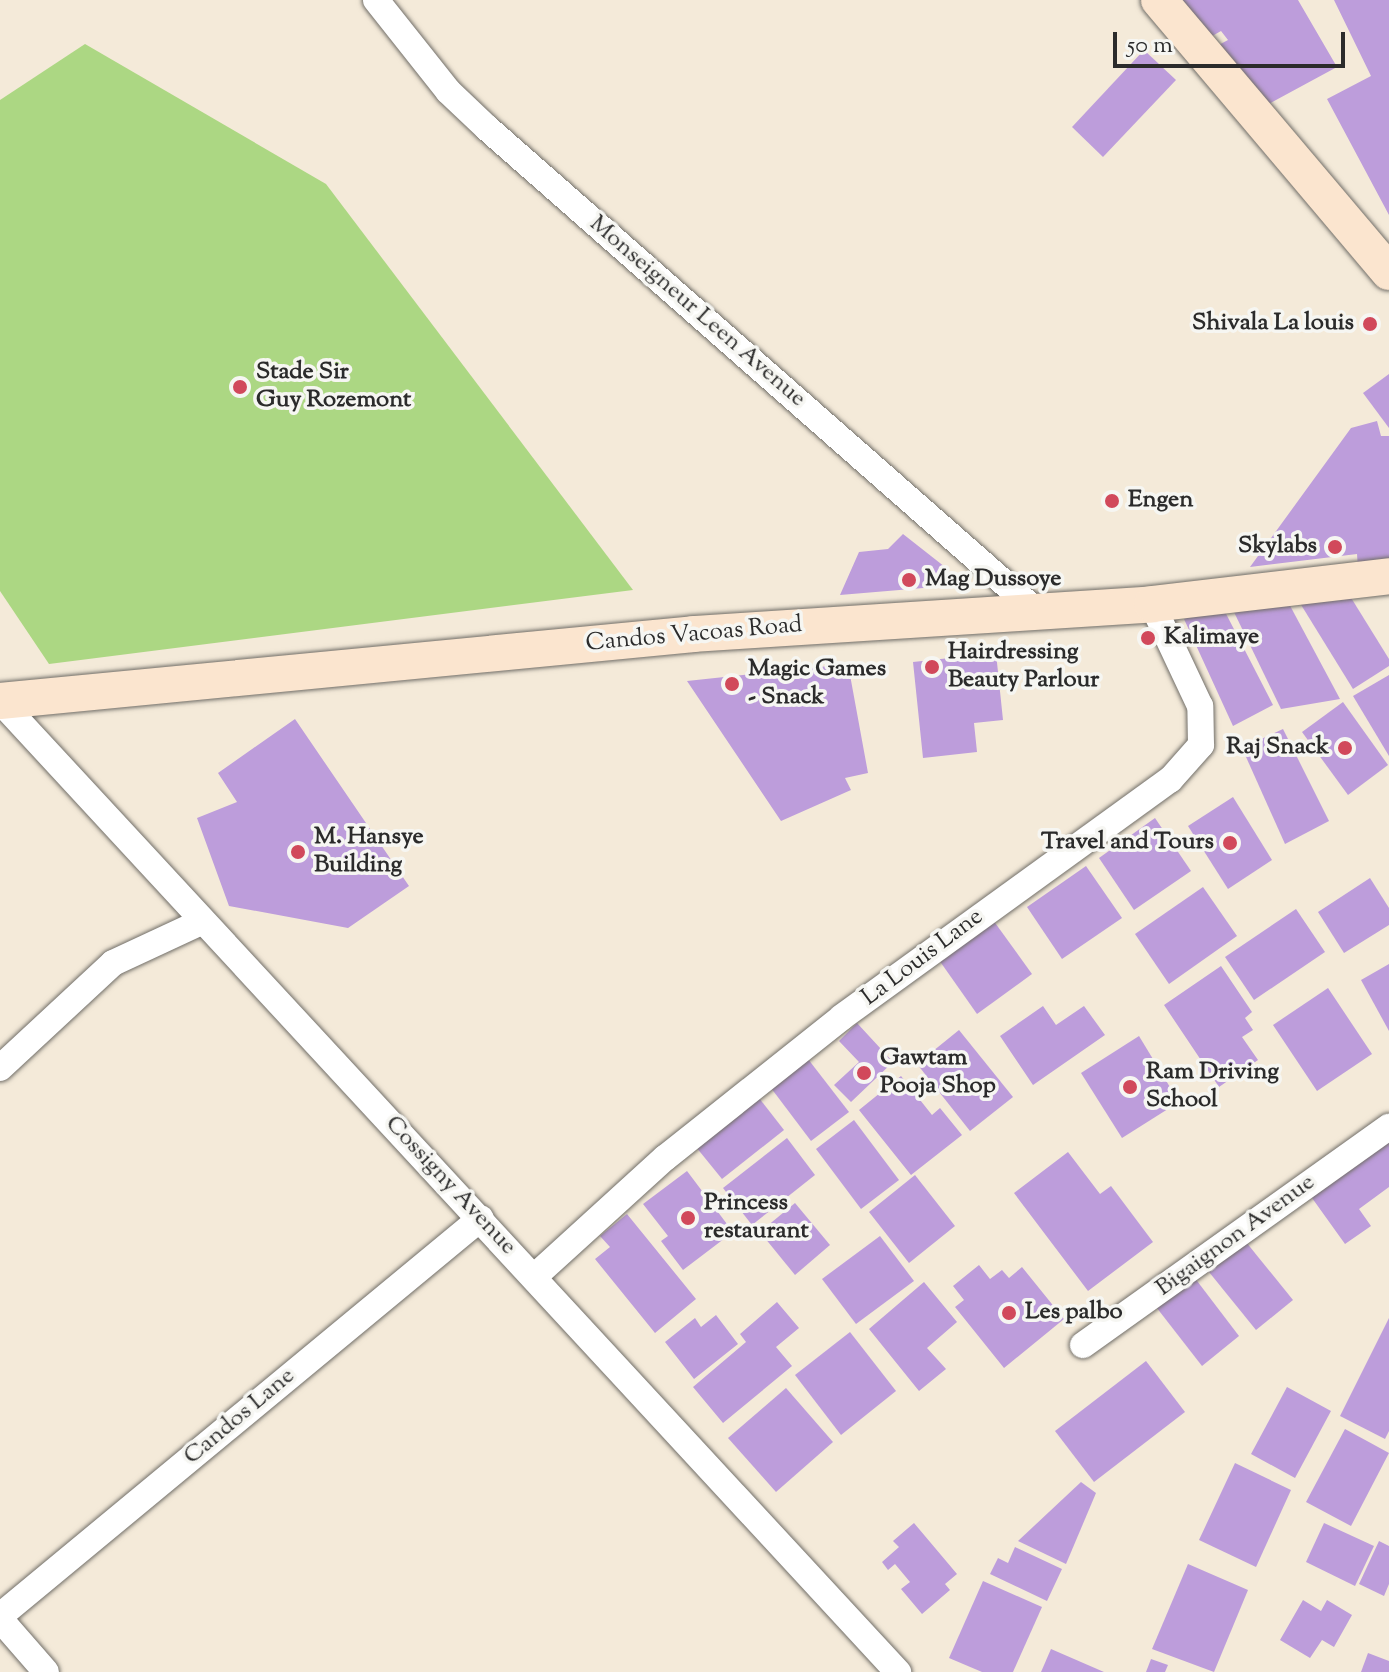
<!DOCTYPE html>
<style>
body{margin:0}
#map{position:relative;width:1389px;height:1672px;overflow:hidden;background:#f4ead9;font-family:"Sorts Mill Goudy",serif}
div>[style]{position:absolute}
.green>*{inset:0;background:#acd783}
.building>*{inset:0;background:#bd9ddb}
.roads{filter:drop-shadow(0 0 2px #716e68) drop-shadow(0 0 2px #716e68)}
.street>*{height:26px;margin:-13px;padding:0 13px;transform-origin:13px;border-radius:13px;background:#fff}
.secondary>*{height:36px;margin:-18px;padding:0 18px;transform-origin:18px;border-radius:18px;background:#fbe5cf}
.dots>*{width:22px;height:22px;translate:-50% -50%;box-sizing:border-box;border:4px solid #f6f6f2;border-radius:50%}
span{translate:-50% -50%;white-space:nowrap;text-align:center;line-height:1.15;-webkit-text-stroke:7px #f6f6f2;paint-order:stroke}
.street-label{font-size:24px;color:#2b2b2b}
.poi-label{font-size:24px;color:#2b2b2b;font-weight:700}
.right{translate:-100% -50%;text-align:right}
.left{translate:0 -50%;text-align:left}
.scale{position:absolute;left:1113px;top:32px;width:232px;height:36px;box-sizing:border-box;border:4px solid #2b2b2b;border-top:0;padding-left:10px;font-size:24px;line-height:28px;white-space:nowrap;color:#2b2b2b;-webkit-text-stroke:6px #f6f6f2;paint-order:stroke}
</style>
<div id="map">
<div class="green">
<div style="clip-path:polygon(85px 44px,326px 184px,633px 590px,49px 664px,0 591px,0 100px)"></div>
</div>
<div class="building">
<div style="clip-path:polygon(1172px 0,1298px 0,1337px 67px,1263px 107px,1213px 48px,1228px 40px,1221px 31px,1207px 39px)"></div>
<div style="clip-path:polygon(1334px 0,1389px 0,1389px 215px,1327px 99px,1371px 76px)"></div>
<div style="clip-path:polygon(1144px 50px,1176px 80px,1103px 157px,1072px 127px)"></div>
<div style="clip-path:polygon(1389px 374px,1389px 428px,1363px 393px)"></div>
<div style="clip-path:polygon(1377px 421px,1381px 436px,1389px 436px,1389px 564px,1358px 568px,1357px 554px,1250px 567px,1351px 428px)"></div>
<div style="clip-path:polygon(903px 534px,945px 567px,935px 587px,840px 595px,859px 552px,888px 549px)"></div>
<div style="clip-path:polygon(1345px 588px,1389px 659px,1389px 666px,1353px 689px,1295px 595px)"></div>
<div style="clip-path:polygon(1287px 600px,1340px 699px,1281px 709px,1232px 608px)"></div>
<div style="clip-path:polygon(1221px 604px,1273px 705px,1233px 726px,1184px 619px)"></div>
<div style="clip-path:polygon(996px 653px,1003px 720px,974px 723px,977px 752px,923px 758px,913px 662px)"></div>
<div style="clip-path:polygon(848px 664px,868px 773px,845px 778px,851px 790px,781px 821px,687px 681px)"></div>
<div style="clip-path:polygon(1389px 675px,1389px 756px,1353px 696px)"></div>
<div style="clip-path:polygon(1343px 702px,1388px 765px,1348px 795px,1302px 732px)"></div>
<div style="clip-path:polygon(295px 719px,409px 886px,348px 928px,229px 906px,197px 818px,237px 802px,218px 773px)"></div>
<div style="clip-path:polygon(1283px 729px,1329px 821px,1285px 844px,1242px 748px)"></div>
<div style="clip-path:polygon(1233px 797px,1272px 860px,1228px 889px,1188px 826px)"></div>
<div style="clip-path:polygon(1155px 818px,1191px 871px,1134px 910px,1099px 858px)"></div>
<div style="clip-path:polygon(1086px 866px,1122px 918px,1062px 959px,1027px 907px)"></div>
<div style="clip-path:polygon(1370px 878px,1389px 908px,1389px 925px,1344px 953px,1318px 912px)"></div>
<div style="clip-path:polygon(1203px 887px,1237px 936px,1169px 984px,1135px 934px)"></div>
<div style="clip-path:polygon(1296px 909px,1325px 952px,1254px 1000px,1225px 957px)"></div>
<div style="clip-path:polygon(993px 920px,1032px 974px,977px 1014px,939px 960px)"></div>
<div style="clip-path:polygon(1389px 964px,1389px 1031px,1361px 980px)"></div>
<div style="clip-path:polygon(1221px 966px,1252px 1012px,1245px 1018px,1253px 1030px,1242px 1037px,1258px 1060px,1219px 1087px,1164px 1005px)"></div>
<div style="clip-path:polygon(1328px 988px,1372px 1054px,1317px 1091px,1273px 1025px)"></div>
<div style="clip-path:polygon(1043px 1006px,1056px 1025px,1084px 1006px,1105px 1035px,1033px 1085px,1000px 1036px)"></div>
<div style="clip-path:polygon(857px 1023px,893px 1062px,851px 1102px,834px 1085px,859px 1062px,839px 1041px)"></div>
<div style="clip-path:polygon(959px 1030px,1013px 1097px,970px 1131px,917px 1064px)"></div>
<div style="clip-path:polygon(1139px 1036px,1179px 1102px,1122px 1138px,1081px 1073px)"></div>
<div style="clip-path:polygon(808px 1059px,849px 1112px,811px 1141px,771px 1088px)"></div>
<div style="clip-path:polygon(901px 1076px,932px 1115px,940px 1108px,962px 1135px,911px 1175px,859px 1110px)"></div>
<div style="clip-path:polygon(759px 1098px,784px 1130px,722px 1179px,696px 1147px)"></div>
<div style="clip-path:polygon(854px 1120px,899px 1180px,861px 1209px,816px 1149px)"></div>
<div style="clip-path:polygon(787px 1138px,815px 1175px,752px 1225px,723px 1188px)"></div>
<div style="clip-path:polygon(1389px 1138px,1389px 1187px,1359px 1209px,1371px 1226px,1345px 1244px,1307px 1191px)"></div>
<div style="clip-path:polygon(1068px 1152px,1100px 1194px,1111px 1186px,1153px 1242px,1088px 1291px,1014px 1193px)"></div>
<div style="clip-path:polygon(687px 1171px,733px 1232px,683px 1270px,661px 1241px,668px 1236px,643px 1204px)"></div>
<div style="clip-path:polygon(915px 1175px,955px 1226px,909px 1263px,869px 1212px)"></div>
<div style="clip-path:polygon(795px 1203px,830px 1245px,795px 1275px,760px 1232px)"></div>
<div style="clip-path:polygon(627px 1214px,696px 1299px,655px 1333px,595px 1259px,610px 1247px,600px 1236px)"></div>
<div style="clip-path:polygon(880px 1236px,914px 1281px,856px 1324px,822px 1279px)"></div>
<div style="clip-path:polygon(1246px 1242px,1293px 1300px,1256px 1330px,1209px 1272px)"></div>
<div style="clip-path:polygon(979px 1265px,990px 1279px,1002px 1270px,1009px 1278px,1022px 1267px,1064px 1319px,1004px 1368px,955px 1307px,964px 1300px,953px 1286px)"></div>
<div style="clip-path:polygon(1191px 1273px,1239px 1336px,1202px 1366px,1153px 1303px)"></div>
<div style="clip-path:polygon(924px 1282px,957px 1322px,927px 1348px,946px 1369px,919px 1391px,869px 1329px)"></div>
<div style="clip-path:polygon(777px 1302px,799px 1328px,776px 1347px,792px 1366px,723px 1423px,693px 1387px,746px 1342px,740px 1334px)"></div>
<div style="clip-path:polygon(716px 1315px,738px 1344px,694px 1379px,665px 1342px,695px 1318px,701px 1327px)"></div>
<div style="clip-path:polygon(1389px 1318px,1389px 1431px,1385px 1439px,1340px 1416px)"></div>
<div style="clip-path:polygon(850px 1332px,896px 1391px,841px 1435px,795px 1375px)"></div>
<div style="clip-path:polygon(1146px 1361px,1185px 1412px,1094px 1482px,1055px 1431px)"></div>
<div style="clip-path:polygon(1287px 1387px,1331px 1411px,1295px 1478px,1251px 1454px)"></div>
<div style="clip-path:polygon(786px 1388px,833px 1442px,776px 1492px,728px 1438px)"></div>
<div style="clip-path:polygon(1345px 1429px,1389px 1453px,1351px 1526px,1306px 1502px)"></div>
<div style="clip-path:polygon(1235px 1463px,1291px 1490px,1256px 1567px,1199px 1540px)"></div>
<div style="clip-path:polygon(1081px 1482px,1096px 1493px,1066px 1564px,1018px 1541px)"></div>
<div style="clip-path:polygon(914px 1523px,957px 1574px,945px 1584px,950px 1590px,922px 1614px,901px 1589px,910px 1582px,895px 1564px,888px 1570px,882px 1562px,899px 1547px,893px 1541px)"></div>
<div style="clip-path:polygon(1324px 1523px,1374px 1546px,1355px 1586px,1306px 1562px)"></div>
<div style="clip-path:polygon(1379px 1541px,1389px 1546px,1389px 1584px,1384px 1596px,1359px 1584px)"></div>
<div style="clip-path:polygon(1015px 1547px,1062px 1569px,1047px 1601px,990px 1574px,998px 1558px,1008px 1563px)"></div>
<div style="clip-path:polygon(1188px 1564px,1248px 1590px,1214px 1672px,1152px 1649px)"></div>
<div style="clip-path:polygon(983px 1581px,1042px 1607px,1013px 1672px,982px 1672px,949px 1658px)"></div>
<div style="clip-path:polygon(1303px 1600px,1321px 1611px,1327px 1600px,1352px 1615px,1334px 1647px,1322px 1640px,1310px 1658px,1280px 1640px)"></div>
<div style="clip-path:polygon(1051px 1649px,1104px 1672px,1041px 1672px)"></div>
<div style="clip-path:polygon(1368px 1653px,1389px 1661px,1389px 1672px,1361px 1672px)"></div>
<div style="clip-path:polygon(1151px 1659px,1168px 1665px,1165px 1672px,1146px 1672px)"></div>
</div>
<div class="roads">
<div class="street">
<div style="left:376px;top:0;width:116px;rotate:51.6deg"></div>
<div style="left:448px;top:91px;width:54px;rotate:43.5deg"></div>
<div style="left:487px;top:128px;width:728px;rotate:41.33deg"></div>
<div style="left:0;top:701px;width:1323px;rotate:47.24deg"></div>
<div style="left:0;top:1068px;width:154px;rotate:-42.9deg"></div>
<div style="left:113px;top:963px;width:99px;rotate:-25deg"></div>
<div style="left:534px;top:1277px;width:177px;rotate:-42.3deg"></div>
<div style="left:665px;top:1158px;width:226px;rotate:-38.5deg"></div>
<div style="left:842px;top:1017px;width:405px;rotate:-35.9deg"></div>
<div style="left:1170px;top:780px;width:47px;rotate:-48.5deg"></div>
<div style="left:1201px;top:745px;width:39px;rotate:-91deg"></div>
<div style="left:1200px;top:706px;width:113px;rotate:-115.2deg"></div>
<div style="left:1083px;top:1345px;width:376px;rotate:-35.5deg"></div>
<div style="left:0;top:1616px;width:624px;rotate:-39.61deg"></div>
<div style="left:0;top:1619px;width:70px;rotate:49deg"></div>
</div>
<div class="secondary">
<div style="left:1159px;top:0;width:356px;rotate:49.8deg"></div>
<div style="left:0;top:701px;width:697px;rotate:-5.51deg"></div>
<div style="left:694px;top:634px;width:459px;rotate:-3.7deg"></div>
<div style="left:1152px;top:604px;width:239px;rotate:-6.7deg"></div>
</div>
</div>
<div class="dots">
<div style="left:1370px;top:324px;background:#d1495b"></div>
<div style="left:240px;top:387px;background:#d1495b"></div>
<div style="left:1112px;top:501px;background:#d1495b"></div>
<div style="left:1335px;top:547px;background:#d1495b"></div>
<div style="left:909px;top:580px;background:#d1495b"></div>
<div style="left:1148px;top:638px;background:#d1495b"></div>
<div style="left:932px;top:667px;background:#d1495b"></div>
<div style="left:732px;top:684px;background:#d1495b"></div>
<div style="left:1345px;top:748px;background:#d1495b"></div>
<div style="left:1230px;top:843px;background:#d1495b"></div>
<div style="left:298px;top:852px;background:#d1495b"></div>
<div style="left:864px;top:1073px;background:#d1495b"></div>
<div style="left:1130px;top:1087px;background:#d1495b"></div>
<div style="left:688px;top:1218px;background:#d1495b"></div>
<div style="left:1009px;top:1313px;background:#d1495b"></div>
</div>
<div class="street-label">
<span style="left:697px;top:312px;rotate:41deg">Monseigneur Leen Avenue</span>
<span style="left:694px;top:635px;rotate:-5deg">Candos Vacoas Road</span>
<span style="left:923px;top:958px;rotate:-37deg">La Louis Lane</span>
<span style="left:450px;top:1186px;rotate:47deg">Cossigny Avenue</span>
<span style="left:1236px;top:1236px;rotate:-36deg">Bigaignon Avenue</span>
<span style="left:240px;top:1417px;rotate:-40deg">Candos Lane</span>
</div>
<div class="poi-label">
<span class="right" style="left:1354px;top:324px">Shivala La louis</span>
<span class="left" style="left:256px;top:387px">Stade Sir<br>Guy Rozemont</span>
<span class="left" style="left:1128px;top:501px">Engen</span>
<span class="right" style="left:1317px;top:547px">Skylabs</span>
<span class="left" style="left:925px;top:580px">Mag Dussoye</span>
<span class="left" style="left:1164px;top:638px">Kalimaye</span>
<span class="left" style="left:948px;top:667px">Hairdressing<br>Beauty Parlour</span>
<span class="left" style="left:748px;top:684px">Magic Games<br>- Snack</span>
<span class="right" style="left:1329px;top:748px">Raj Snack</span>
<span class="left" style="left:314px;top:852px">M. Hansye<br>Building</span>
<span class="right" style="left:1214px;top:843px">Travel and Tours</span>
<span class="left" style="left:880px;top:1073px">Gawtam<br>Pooja Shop</span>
<span class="left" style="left:1146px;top:1087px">Ram Driving<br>School</span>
<span class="left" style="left:704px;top:1218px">Princess<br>restaurant</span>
<span class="left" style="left:1025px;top:1313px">Les palbo</span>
</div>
<div class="scale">50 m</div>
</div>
